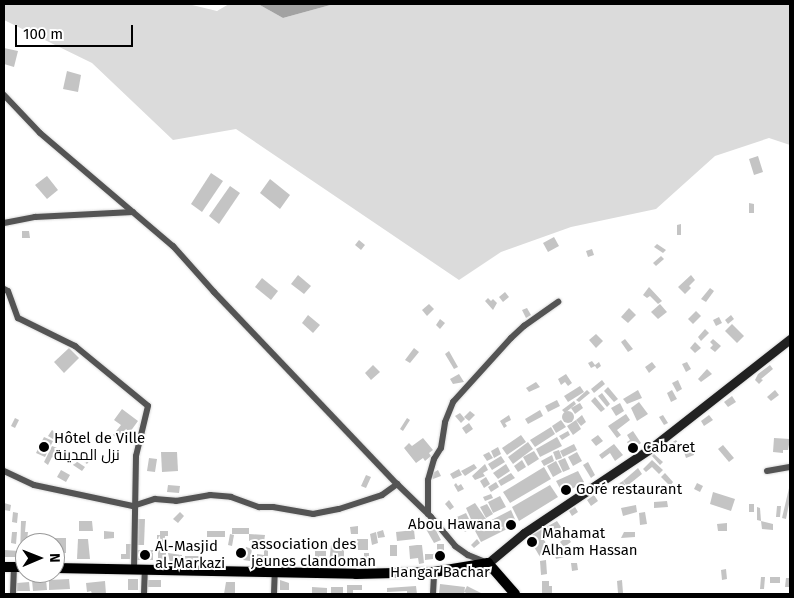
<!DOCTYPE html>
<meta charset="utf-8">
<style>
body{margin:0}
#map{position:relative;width:794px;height:598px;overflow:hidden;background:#fff;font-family:"Fira Sans",Cairo,sans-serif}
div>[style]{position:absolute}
.green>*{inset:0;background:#dbdbdb}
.water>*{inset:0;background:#a2a2a2}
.building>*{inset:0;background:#c4c4c4}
.round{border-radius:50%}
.roads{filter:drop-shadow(0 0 1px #dbdbdb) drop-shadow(0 0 1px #dbdbdb)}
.street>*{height:6px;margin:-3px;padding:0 3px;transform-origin:3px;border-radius:3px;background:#545454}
.secondary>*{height:9px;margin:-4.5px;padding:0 4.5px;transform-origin:4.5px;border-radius:4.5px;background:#212121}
.primary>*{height:10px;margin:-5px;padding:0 5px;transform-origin:5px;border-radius:5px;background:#000}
.dots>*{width:14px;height:14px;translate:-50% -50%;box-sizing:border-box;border:2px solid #fff;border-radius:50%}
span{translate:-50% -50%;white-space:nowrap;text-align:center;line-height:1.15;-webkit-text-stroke:4px #fff;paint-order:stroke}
.poi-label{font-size:15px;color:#000}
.left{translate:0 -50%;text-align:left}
.right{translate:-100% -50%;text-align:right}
.frame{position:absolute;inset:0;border:5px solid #000;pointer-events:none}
.north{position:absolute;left:15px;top:533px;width:50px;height:50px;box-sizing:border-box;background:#fff;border:1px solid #999;border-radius:50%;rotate:89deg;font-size:14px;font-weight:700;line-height:20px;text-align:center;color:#000}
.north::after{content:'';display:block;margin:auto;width:18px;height:22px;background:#000;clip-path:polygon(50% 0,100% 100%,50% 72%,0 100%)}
.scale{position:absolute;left:15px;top:25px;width:118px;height:22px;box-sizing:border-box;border:2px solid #000;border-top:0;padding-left:6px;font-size:15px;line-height:18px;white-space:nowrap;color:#000;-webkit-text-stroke:4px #fff;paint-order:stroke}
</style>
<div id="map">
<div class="green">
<div style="clip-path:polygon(4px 4px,188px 4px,217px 11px,229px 4px,258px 4px,283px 18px,334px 4px,790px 4px,790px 145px,769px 138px,715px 156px,656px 209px,571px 227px,501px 252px,459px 280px,236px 129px,173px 140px,92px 63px,4px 20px)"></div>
</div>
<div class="water">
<div style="clip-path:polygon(258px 4px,334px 4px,283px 18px)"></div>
</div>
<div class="building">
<div style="clip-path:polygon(4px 48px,18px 51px,14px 67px,4px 64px)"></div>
<div style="clip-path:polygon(67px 71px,81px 75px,78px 92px,63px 89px)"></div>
<div style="clip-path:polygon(758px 156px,763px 172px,754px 175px,749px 159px)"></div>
<div style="clip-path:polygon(211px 173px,223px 181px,202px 212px,191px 204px)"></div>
<div style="clip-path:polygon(47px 176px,58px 190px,47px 199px,35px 185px)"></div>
<div style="clip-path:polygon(270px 179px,290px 195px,280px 209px,260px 193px)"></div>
<div style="clip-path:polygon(230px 186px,240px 193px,219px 224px,209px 216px)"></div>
<div style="clip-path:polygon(749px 203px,754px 204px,754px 213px,749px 213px)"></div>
<div style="clip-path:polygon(681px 224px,681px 235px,677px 235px,677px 225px)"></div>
<div style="clip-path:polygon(22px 231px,29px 231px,30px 238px,22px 238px)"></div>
<div style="clip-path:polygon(554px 237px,559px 246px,548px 252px,543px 243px)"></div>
<div style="clip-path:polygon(359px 240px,365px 245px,361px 250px,355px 245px)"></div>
<div style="clip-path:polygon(657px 244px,666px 250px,663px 253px,654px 247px)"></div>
<div style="clip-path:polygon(592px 249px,594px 255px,588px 257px,586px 251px)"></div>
<div style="clip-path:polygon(661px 256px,664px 259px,656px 266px,653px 263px)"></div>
<div style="clip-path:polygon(298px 275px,311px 286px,304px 294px,291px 284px)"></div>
<div style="clip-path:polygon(691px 275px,695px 280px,689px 286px,691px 288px,685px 294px,678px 287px)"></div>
<div style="clip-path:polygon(262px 278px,278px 291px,271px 300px,255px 287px)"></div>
<div style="clip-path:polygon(649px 287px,662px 301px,658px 304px,650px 296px,647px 298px,643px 295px)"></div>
<div style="clip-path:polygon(710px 288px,714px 291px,706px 302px,701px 299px)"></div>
<div style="clip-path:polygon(505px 292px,509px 297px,503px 302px,499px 297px)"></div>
<div style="clip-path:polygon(488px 298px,491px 301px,493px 299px,497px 303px,493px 310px,485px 301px)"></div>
<div style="clip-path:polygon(429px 304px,434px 309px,427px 316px,422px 310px)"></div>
<div style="clip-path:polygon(660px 304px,667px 312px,658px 319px,651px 312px)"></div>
<div style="clip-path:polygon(527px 308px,531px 315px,526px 318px,522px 310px)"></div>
<div style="clip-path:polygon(629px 308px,636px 315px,628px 323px,621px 317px)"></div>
<div style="clip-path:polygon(696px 311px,701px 316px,693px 324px,688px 319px)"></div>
<div style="clip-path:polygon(308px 315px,320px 325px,313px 333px,302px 323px)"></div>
<div style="clip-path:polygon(731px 315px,734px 319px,728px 324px,725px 320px)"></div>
<div style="clip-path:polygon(719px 317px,722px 323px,716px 326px,713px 320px)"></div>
<div style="clip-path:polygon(440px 319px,445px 323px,440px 329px,436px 325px)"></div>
<div style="clip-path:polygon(732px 324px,744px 336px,737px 343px,725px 331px)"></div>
<div style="clip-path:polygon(705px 329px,709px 333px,701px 341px,698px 337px)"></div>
<div style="clip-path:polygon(596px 334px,603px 341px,596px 348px,589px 340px)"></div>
<div style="clip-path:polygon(625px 339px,633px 349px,628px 352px,621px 342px)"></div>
<div style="clip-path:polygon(713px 339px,721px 346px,715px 352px,710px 348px,713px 345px,710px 342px)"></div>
<div style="clip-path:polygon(695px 342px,701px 348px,695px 353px,690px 348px)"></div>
<div style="clip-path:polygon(69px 348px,79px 358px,64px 373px,54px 362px)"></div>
<div style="clip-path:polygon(414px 348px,419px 352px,410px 363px,405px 360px)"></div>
<div style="clip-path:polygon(449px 351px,458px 367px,454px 369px,445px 354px)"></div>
<div style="clip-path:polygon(592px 361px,595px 365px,599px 362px,601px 366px,597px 369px,595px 366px,591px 368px,588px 363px)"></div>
<div style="clip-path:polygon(652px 362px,656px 367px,649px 373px,645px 367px)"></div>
<div style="clip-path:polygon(687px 362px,691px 369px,686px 372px,682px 364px)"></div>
<div style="clip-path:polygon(373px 365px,380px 372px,371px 380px,365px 373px)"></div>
<div style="clip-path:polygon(770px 365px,773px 369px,761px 379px,763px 380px,759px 384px,755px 380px,758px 374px)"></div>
<div style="clip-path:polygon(707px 369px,712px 374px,701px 382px,698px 379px)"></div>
<div style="clip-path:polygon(459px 374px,464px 382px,453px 384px,450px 379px)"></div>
<div style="clip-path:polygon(566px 374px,572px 383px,568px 386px,565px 382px,561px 385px,558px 379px)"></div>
<div style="clip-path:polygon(602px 380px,605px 384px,594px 393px,591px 389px)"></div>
<div style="clip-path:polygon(678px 380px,682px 389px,677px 392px,672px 383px)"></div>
<div style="clip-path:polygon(536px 382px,540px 387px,529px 392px,526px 388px)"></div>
<div style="clip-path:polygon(580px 386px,584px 392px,568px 402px,564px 396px)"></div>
<div style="clip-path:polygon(608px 387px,618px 399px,614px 402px,604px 391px)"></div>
<div style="clip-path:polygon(587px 390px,590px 393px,579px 402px,576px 400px)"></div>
<div style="clip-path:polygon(638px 390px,642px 398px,627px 404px,623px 399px)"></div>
<div style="clip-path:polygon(672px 390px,677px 399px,671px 402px,667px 393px)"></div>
<div style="clip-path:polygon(775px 390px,779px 395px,771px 401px,767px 397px)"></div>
<div style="clip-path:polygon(602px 393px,610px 404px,607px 407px,598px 396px)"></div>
<div style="clip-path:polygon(732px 396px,736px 402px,728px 407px,724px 402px)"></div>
<div style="clip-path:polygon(595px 397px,605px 409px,601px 412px,591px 401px)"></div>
<div style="clip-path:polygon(557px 400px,560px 406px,548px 412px,545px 406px)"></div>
<div style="clip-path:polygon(574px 401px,576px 404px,565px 413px,562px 410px)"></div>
<div style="clip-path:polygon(639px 402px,648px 414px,637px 421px,631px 408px)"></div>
<div style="clip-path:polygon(580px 403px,583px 408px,575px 414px,571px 408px)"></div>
<div style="clip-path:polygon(620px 403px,624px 411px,616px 416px,611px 408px)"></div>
<div style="clip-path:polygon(122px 409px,138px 421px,130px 432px,126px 429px,118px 439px,113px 435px,121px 425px,114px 420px)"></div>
<div style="clip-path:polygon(540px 410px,543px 416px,528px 424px,525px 419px)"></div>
<div style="clip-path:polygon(470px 411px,475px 415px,469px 421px,464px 417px)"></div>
<div class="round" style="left:562px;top:411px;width:12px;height:12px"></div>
<div style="clip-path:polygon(460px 413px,465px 419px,461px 423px,455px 416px)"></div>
<div style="clip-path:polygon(626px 414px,630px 420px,617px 430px,621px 435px,617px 438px,608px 426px)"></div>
<div style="clip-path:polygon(509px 415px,511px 420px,505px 423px,507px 426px,504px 428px,500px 421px)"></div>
<div style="clip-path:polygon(582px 415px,586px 422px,581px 426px,576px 420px)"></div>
<div style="clip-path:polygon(663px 415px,668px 423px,664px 425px,659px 417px)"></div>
<div style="clip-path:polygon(709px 415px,713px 420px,704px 426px,701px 421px)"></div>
<div style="clip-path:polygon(15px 418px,19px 420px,15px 428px,11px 426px)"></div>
<div style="clip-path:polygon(407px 418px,410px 420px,403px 431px,400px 429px)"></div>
<div style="clip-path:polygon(561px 420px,566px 427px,556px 433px,552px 426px)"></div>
<div style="clip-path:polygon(576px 420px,581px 429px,573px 435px,567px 426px)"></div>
<div style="clip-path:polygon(469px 423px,473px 429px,466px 434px,462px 428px)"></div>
<div style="clip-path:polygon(551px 427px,555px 434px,535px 447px,530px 440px)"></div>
<div style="clip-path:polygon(52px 430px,56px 433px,53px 439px,48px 436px)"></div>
<div style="clip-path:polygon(568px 431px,570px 435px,562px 440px,559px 436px)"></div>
<div style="clip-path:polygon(633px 431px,641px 443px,632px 450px,627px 442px,630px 440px,627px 435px)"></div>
<div style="clip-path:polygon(58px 433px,63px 436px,59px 445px,54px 442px)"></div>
<div style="clip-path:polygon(521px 435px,526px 442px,507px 455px,502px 448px)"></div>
<div style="clip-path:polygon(598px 435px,603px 441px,596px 446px,591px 440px)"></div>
<div style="clip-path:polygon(44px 437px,53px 441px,45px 457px,36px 453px)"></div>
<div style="clip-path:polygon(557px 437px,562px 446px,540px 457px,536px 449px)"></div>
<div style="clip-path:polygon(423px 438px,433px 450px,429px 453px,431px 456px,425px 461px,423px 458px,416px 463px,404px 448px,409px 443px,412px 446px)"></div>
<div style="clip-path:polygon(774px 438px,790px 439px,788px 450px,783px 450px,783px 453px,773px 452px)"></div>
<div style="clip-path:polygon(676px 440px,680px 446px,672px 451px,668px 445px)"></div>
<div style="clip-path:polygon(528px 442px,533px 449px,513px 464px,508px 457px)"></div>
<div style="clip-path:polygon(574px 444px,577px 450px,563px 457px,560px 451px)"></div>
<div style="clip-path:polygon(614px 444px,623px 455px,615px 461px,610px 453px,602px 459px,599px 455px)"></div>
<div style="clip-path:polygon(723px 445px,734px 458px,729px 462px,718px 449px)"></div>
<div style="clip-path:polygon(52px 446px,57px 448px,55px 452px,58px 454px,55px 459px,52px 457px,48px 465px,44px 462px)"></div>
<div style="clip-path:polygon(498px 447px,501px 454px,494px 458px,491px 451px)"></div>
<div style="clip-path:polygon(692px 449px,694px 455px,686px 458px,684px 452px)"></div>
<div style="clip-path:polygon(559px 450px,562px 458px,556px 460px,553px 452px)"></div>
<div style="clip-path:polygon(534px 451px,539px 459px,528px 466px,523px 457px)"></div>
<div style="clip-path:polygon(161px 452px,177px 452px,178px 471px,162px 472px)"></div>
<div style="clip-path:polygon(489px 452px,493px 458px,487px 461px,483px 455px)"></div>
<div style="clip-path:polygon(577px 452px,582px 461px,573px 466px,568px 457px)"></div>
<div style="clip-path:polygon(81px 454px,90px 460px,87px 464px,78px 458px)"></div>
<div style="clip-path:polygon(654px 454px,663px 462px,660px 465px,652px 456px)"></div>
<div style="clip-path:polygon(552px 455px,554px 461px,544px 466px,541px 461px)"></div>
<div style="clip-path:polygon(501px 456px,505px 462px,492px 470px,488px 464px)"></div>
<div style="clip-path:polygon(149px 458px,157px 459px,155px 472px,147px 471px)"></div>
<div style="clip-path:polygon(565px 458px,570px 469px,563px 472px,558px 461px)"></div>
<div style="clip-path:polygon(522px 460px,526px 467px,518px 472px,514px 466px)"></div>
<div style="clip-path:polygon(652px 460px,663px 470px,659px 474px,652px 467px,646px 472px,643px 469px)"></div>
<div style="clip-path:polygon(76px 461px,85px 467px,82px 471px,73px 465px)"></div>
<div style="clip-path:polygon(556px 461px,562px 472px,553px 477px,547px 466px)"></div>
<div style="clip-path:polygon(588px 462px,595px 475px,591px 478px,583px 465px)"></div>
<div style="clip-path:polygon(474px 464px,477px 468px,465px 476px,461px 471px)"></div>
<div style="clip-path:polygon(485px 464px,488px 470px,483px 473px,485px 476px,475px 480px,472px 476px)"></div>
<div style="clip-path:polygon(506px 464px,510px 471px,498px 479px,493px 473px)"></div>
<div style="clip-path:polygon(544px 467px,551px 479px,510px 503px,503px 492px)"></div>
<div style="clip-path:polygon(638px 468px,642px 474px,627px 486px,623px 481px)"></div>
<div style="clip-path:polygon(459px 469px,462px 475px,453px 479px,450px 474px)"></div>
<div style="clip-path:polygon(61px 470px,70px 475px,66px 482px,57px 477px)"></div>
<div style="clip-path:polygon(438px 470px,441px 476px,433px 479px,431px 474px)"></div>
<div style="clip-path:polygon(578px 471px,584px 482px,563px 494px,556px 481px)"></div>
<div style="clip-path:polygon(511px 473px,515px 478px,501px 486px,498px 481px)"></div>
<div style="clip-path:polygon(665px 473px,673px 482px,670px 486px,661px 477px)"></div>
<div style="clip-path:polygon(366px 475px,371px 477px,366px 488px,361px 486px)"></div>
<div style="clip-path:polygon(486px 477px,490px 484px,484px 488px,480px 481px)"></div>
<div style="clip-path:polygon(623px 481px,627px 488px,615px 495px,611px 488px)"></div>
<div style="clip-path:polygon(496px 482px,499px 487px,491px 492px,488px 487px)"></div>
<div style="clip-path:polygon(456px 483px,458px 486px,461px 484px,464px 489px,458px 492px,454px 485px)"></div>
<div style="clip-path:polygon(697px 483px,703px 486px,700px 492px,694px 489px)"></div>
<div style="clip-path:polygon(790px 484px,790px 499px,786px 519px,782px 518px)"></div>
<div style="clip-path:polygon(168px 485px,180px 486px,179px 493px,167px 492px)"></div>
<div style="clip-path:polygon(550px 485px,558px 497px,519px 521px,512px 507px)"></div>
<div style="clip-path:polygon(713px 492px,735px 499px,731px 511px,710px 504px)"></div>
<div style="clip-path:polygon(491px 494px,493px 498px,485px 501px,483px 497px)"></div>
<div style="clip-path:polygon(594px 495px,598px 501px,591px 506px,587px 500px)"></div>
<div style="clip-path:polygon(500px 496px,506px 507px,493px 513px,488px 502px)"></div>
<div style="clip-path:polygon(449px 500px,454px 507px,450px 510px,445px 504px)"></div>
<div style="clip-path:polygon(667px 501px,668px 507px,654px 508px,654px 502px)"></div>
<div style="clip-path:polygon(4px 503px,11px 505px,10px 511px,4px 510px)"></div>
<div style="clip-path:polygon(475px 503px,486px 519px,474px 526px,466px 508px)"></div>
<div style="clip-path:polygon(487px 504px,493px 514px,486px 518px,480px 507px)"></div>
<div style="clip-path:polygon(749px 504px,754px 504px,754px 512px,749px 512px)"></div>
<div style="clip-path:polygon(636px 505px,637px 512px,623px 516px,621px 508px)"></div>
<div style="clip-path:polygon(777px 506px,781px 506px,780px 517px,776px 517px)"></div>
<div style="clip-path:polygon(575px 507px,578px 512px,572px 516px,569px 511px)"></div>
<div style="clip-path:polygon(757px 507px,760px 508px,761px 521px,757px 520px)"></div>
<div style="clip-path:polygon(511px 510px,517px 524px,481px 542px,474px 529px)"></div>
<div style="clip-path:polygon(13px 512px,18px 513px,17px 523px,12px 522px)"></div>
<div style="clip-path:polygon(180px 512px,184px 516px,178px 523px,173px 519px)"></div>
<div style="clip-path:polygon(645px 512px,647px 524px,640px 525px,639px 513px)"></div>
<div style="clip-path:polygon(466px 513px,473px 527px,465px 532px,457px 517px)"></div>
<div style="clip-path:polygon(136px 519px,145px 519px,144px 545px,137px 545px)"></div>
<div style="clip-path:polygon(21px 521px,26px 521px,25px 532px,28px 532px,25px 556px,20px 556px)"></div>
<div style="clip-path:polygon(79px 521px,92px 521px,93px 531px,79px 531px)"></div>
<div style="clip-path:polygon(557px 521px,561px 527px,553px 534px,555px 538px,550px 540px,548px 536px,543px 539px,549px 546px,546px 547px,549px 552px,540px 557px,530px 540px,534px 538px,532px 535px)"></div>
<div style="clip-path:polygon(761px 521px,773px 524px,773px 530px,762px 529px)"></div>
<div style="clip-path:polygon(727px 523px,727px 531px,718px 531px,717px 524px)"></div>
<div style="clip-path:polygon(433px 525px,441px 540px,434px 543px,426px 529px)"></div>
<div style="clip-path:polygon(358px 526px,358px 534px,351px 534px,350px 527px)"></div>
<div style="clip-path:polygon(232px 528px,249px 528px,249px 534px,232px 534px)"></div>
<div style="clip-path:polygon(562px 528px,566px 534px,562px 538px,557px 532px)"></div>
<div style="clip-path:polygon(383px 530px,385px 537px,378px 538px,377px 532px)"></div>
<div style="clip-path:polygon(414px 530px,415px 539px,397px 541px,396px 532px)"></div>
<div style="clip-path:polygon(104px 531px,114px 532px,114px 538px,104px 539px)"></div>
<div style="clip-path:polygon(160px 531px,168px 531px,168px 536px,165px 536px,165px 546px,157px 546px,157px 535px,160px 535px)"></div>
<div style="clip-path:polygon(207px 531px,225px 531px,225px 537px,207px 537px)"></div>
<div style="clip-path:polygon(12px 532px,17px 532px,16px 544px,11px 543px)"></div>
<div style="clip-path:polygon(376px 532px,378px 543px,372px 545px,370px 534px)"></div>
<div style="clip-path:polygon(624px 532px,635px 532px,635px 537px,621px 538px)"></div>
<div style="clip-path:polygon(230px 534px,234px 535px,232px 546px,228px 545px)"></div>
<div style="clip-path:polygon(249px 534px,265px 535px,264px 542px,249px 541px)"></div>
<div style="clip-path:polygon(567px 536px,571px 542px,564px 547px,560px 542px)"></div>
<div style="clip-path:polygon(51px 538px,66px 538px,66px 553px,55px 553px,55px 543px,51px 543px)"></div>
<div style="clip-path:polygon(78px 539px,88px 539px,90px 559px,77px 559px)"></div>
<div style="clip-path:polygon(357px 539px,368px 539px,368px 550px,358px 550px)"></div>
<div style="clip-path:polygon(477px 539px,480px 543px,474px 548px,471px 545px)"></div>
<div style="clip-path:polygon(126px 544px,131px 544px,130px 559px,121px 559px,121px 554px,126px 554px)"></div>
<div style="clip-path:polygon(437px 544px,444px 544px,444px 551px,437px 551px)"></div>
<div style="clip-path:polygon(331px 545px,344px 545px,344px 560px,329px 564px)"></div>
<div style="clip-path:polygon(390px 545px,397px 545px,397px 556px,390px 556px)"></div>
<div style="clip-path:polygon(417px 545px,422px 545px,424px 563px,419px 564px,418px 558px,410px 559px,409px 546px)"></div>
<div style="clip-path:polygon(158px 547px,166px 547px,166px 561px,158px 561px)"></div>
<div style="clip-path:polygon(246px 547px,252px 549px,250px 561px,243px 560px)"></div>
<div style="clip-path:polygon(4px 550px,19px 551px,18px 557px,4px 557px)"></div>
<div style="clip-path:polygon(137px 550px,153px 550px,153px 560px,137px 560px)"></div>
<div style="clip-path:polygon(264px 550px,268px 550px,268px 556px,275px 556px,274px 565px,257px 564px,257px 554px,264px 555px)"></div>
<div style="clip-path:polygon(315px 551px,326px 551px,326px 557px,315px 557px)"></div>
<div style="clip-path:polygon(438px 551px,440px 554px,443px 552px,445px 556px,437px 560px,433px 554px)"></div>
<div style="clip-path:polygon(562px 551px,564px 557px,556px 559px,554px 553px)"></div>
<div style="clip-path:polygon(168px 553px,182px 555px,182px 563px,170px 563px)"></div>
<div style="clip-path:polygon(364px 553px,369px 553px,369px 562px,355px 563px,354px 558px,364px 558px)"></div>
<div style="clip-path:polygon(425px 554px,433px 554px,433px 559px,425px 560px)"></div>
<div style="clip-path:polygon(184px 556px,203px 556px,203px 563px,189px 563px,189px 561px,184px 561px)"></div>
<div style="clip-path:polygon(546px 560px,547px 574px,541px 575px,540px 561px)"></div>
<div style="clip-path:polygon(571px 563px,577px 563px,578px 570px,572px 571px)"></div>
<div style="clip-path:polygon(726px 569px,727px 579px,722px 580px,721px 570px)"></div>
<div style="clip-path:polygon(761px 577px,765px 577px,764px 589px,760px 589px)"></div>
<div style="clip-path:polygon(770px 577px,780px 577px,780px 583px,770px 583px)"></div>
<div style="clip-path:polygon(786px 578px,790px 578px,789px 587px,785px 587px)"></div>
<div style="clip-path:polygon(46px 579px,47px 590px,33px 591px,32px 580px)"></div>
<div style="clip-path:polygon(69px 579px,70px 589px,49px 590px,49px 580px)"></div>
<div style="clip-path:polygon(128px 579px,138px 579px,138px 590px,128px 590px)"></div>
<div style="clip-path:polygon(148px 580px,161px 580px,161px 587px,148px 587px)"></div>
<div style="clip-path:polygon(280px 580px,289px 583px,289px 590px,280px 590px)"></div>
<div style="clip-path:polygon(622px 580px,623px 593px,618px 593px,617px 581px)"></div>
<div style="clip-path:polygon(105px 581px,106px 594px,92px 594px,91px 591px,87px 592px,86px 583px)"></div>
<div style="clip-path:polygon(542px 581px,549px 581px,549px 586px,552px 586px,552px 594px,542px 594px)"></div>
<div style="clip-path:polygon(29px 582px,30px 591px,17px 591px,17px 583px)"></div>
<div style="clip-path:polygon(226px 582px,235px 582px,235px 594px,224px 594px)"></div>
<div style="clip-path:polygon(440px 584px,465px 587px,464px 594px,439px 594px)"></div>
<div style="clip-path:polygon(347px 585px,362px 585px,362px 590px,353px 590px,353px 594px,347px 594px)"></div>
<div style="clip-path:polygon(416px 586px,417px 594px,407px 594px,407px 591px,387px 592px,387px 588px)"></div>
<div style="clip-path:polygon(467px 586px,483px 594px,469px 594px,464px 592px)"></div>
<div style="clip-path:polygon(312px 587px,327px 588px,327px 594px,312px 594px)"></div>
<div style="clip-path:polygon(331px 587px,343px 587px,343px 594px,331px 594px)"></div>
</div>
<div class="roads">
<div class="street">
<div style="left:4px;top:95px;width:52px;rotate:46.5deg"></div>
<div style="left:40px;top:133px;width:175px;rotate:40.4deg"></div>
<div style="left:173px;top:246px;width:62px;rotate:48.3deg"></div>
<div style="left:214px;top:292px;width:265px;rotate:46.4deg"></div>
<div style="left:397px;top:484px;width:47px;rotate:44.1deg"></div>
<div style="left:431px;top:517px;width:38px;rotate:50deg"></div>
<div style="left:455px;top:546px;width:16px;rotate:35deg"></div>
<div style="left:468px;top:555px;width:18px;rotate:22deg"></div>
<div style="left:4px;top:223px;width:32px;rotate:-11deg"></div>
<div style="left:35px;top:217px;width:98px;rotate:-2.9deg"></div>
<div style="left:4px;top:289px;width:4px;rotate:27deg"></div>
<div style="left:8px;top:291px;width:29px;rotate:70deg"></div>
<div style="left:18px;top:318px;width:64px;rotate:26.2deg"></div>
<div style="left:75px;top:346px;width:94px;rotate:39.4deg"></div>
<div style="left:148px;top:406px;width:51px;rotate:103.5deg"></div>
<div style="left:136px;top:456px;width:114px;rotate:91deg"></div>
<div style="left:4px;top:471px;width:33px;rotate:25deg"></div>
<div style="left:34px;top:485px;width:101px;rotate:12deg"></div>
<div style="left:133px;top:506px;width:23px;rotate:-18deg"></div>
<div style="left:155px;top:499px;width:21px;rotate:5deg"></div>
<div style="left:176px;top:501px;width:35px;rotate:-10deg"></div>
<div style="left:210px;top:495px;width:21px;rotate:5deg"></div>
<div style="left:231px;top:497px;width:30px;rotate:20deg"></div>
<div style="left:259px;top:507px;width:14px"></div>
<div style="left:273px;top:507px;width:41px;rotate:9.9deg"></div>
<div style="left:313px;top:514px;width:26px;rotate:-11deg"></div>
<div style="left:339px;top:509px;width:45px;rotate:-18deg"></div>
<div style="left:382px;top:495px;width:19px;rotate:-36deg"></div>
<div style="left:767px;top:471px;width:23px;rotate:-10deg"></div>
<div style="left:428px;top:514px;width:34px;rotate:-90deg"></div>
<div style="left:428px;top:480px;width:22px;rotate:-74deg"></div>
<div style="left:434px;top:459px;width:13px;rotate:-58deg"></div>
<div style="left:441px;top:448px;width:26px;rotate:-81deg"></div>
<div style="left:445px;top:422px;width:22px;rotate:-68deg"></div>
<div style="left:453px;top:402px;width:86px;rotate:-47.8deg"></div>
<div style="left:511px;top:338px;width:18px;rotate:-43deg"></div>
<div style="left:524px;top:326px;width:42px;rotate:-35.2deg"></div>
<div style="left:13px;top:594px;width:27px;rotate:-88deg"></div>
<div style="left:144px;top:594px;width:24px;rotate:-88deg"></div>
<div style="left:274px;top:594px;width:23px;rotate:-88deg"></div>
<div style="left:433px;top:594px;width:22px;rotate:-87deg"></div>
</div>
<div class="secondary">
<div style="left:488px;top:563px;width:47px;rotate:-39.8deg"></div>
<div style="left:524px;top:533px;width:153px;rotate:-33.8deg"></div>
<div style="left:651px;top:448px;width:177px;rotate:-38.1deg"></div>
</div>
<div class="primary">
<div style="left:4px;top:567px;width:21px"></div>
<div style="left:55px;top:568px;width:301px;rotate:1.1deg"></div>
<div style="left:356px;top:574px;width:78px;rotate:-1.5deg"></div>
<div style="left:434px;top:572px;width:55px;rotate:-9.5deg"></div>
<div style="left:488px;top:563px;width:41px;rotate:48.9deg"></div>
</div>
</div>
<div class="dots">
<div style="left:44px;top:447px;background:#000"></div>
<div style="left:633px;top:448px;background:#000"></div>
<div style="left:566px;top:490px;background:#000"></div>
<div style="left:511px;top:525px;background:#000"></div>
<div style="left:532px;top:542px;background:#000"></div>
<div style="left:241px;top:553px;background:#000"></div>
<div style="left:145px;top:555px;background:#000"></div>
<div style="left:440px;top:556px;background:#000"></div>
</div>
<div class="poi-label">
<span class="left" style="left:54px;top:447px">Hôtel de Ville<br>نزل المدينة</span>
<span class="left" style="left:643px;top:448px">Cabaret</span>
<span class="left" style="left:576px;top:490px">Goré restaurant</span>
<span class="right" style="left:501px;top:525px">Abou Hawana</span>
<span class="left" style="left:542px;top:542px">Mahamat<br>Alham Hassan</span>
<span class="left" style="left:251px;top:553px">association des<br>jeunes clandoman</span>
<span class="left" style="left:155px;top:555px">Al-Masjid<br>al-Markazi</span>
<span style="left:440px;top:573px">Hangar Bachar</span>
</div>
<div class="frame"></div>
<div class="north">N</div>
<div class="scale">100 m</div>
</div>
